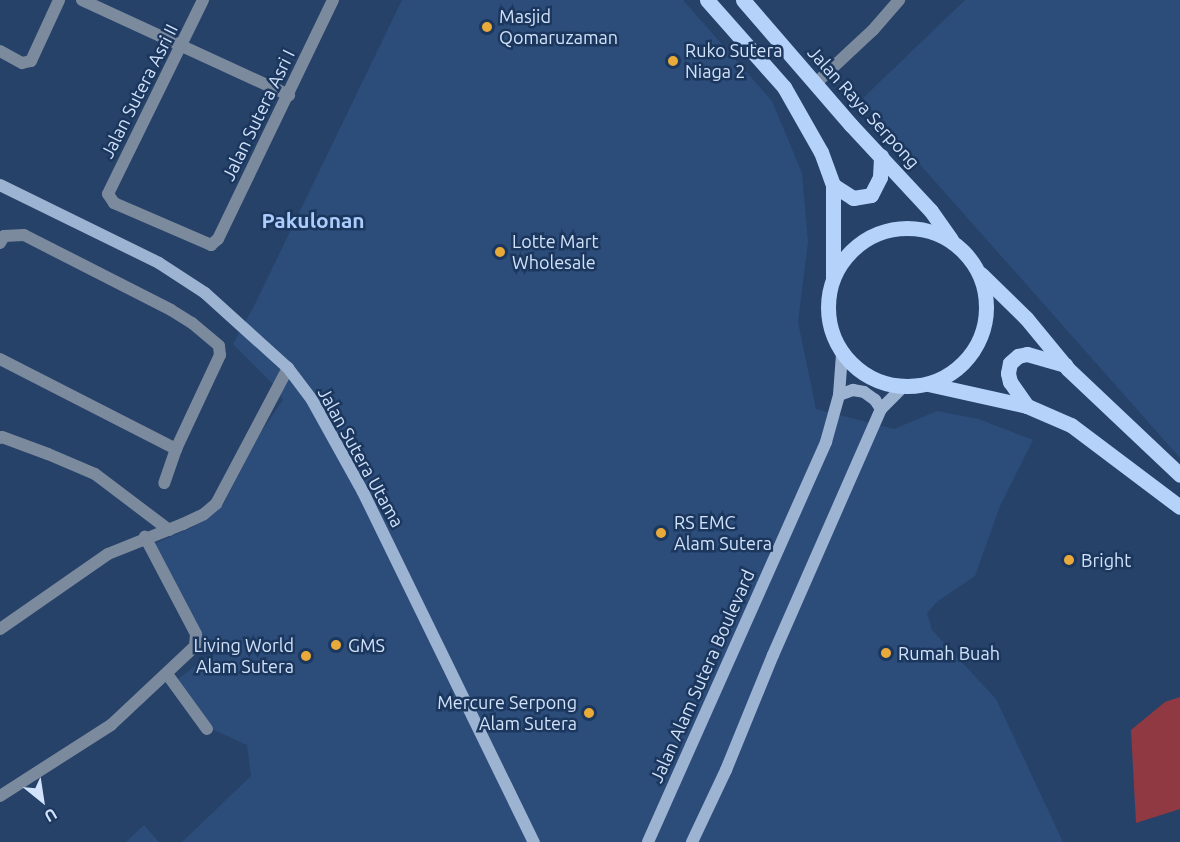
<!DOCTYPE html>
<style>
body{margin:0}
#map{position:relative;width:1180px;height:842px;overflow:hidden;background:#264269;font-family:Ubuntu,sans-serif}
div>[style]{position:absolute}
.built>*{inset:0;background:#2c4c7a}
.green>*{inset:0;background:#903942}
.street>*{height:12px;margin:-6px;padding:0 6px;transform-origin:6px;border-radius:6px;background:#7c8a9e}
.secondary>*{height:12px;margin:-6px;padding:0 6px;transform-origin:6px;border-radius:6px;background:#9db3d2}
.primary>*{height:15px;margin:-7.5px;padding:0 7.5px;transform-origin:7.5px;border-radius:7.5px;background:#b5d2fa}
.primary>.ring{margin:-7.5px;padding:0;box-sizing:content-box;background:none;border:15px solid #b5d2fa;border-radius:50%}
.dots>*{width:16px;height:16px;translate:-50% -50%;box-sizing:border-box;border:3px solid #1c375d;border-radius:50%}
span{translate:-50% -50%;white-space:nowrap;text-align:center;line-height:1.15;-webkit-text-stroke:5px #1c375d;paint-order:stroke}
.poi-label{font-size:18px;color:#d1e2fa}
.left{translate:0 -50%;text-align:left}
.right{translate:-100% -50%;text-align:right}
.street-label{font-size:18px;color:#d1e2fa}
.quarter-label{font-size:21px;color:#abccfc;font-weight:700}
.north{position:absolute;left:12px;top:770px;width:60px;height:60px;-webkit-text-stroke:4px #1c375d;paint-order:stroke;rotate:150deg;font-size:16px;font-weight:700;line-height:24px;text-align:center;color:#d1e2fa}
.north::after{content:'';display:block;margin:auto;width:21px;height:27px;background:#d1e2fa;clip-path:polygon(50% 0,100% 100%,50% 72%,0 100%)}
</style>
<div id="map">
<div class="built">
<div style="clip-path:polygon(402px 0,683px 0,772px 101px,802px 173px,808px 242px,798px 322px,816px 409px,894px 429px,937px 411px,979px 419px,1033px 440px,1000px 506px,975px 576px,938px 601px,927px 613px,932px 630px,996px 699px,1063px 842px,182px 842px,251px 776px,247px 745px,214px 730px,177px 680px,211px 654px,154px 544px,193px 527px,223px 505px,259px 435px,283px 400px,276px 387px,233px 344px,256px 302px)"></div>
<div style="clip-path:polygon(965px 0,1180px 0,1180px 458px,862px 99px)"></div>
<div style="clip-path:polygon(144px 825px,159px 842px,126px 842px)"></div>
</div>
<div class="green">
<div style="clip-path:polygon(1180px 697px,1180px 809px,1136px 823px,1131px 730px,1165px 702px)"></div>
</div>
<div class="street">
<div style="left:82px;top:0;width:228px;rotate:24.7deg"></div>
<div style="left:203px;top:0;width:216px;rotate:116.1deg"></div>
<div style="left:108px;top:194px;width:11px;rotate:56deg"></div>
<div style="left:114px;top:203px;width:106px;rotate:23.4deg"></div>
<div style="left:211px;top:245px;width:9px;rotate:-41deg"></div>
<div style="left:218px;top:239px;width:265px;rotate:-64.3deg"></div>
<div style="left:0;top:51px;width:25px;rotate:29deg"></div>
<div style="left:22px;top:63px;width:9px;rotate:-13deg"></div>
<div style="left:31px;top:61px;width:67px;rotate:-65.3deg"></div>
<div style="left:815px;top:84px;width:79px;rotate:-43deg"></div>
<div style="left:873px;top:30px;width:40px;rotate:-49deg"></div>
<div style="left:0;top:243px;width:8px;rotate:-60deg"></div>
<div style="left:4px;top:236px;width:20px;rotate:-3deg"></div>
<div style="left:24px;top:235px;width:165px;rotate:27deg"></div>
<div style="left:171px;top:310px;width:25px;rotate:32deg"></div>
<div style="left:192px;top:323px;width:35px;rotate:40deg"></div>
<div style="left:219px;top:346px;width:9px;rotate:84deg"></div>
<div style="left:220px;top:355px;width:104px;rotate:115.1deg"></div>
<div style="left:176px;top:449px;width:36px;rotate:109deg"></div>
<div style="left:0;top:359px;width:198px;rotate:27.1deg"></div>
<div style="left:0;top:438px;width:2px;rotate:-27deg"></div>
<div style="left:2px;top:437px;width:49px;rotate:20.3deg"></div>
<div style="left:48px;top:454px;width:51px;rotate:23.1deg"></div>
<div style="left:95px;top:474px;width:93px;rotate:37.1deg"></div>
<div style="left:0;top:629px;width:131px;rotate:-34.8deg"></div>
<div style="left:108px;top:554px;width:81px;rotate:-21.8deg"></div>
<div style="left:183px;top:524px;width:23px;rotate:-25deg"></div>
<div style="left:204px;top:514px;width:16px;rotate:-40deg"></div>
<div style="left:216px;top:504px;width:154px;rotate:-62.1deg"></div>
<div style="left:167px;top:674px;width:68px;rotate:54deg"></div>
<div style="left:0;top:796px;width:132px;rotate:-32.6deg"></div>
<div style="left:111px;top:725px;width:115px;rotate:-43.2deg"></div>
<div style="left:195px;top:646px;width:12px;rotate:-85deg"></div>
<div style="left:196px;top:634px;width:110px;rotate:-117.7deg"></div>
</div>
<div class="secondary">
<div style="left:0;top:185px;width:177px;rotate:26.1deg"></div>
<div style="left:159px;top:263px;width:55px;rotate:33.1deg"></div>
<div style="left:205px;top:293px;width:112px;rotate:42.1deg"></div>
<div style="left:288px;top:368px;width:40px;rotate:53deg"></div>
<div style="left:312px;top:400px;width:105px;rotate:61deg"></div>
<div style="left:363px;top:492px;width:390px;rotate:64deg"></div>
<div style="left:839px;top:395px;width:15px;rotate:-20deg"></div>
<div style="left:853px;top:390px;width:11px;rotate:10deg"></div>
<div style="left:864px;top:392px;width:14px;rotate:36deg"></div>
<div style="left:875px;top:400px;width:11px;rotate:56deg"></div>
<div style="left:648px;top:842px;width:438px;rotate:-66deg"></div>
<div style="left:826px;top:442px;width:49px;rotate:-74.5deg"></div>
<div style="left:839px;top:395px;width:41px;rotate:-85.8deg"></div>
<div style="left:692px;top:842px;width:80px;rotate:-64.7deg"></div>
<div style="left:726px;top:770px;width:124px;rotate:-67.8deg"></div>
<div style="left:773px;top:655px;width:269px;rotate:-66.3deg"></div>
<div style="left:881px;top:409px;width:31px;rotate:-45deg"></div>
</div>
<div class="primary">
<div style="left:707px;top:0;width:116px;rotate:48.5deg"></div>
<div style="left:784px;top:87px;width:75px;rotate:60.4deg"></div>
<div style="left:821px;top:152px;width:35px;rotate:70deg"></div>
<div style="left:833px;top:185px;width:93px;rotate:90deg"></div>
<div style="left:743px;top:0;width:165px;rotate:49.2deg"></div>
<div style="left:851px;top:125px;width:117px;rotate:47.1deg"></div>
<div style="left:931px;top:211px;width:35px;rotate:55deg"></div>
<div style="left:833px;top:185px;width:24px;rotate:33deg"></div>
<div style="left:853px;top:198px;width:18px;rotate:-9deg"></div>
<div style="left:871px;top:195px;width:20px;rotate:-63deg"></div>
<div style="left:880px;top:177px;width:21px;rotate:-87deg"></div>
<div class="ring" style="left:828px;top:228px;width:143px;height:143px"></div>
<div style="left:981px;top:274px;width:63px;rotate:44.4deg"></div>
<div style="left:1026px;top:318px;width:66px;rotate:50.5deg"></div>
<div style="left:1068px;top:369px;width:154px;rotate:43.4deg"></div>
<div style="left:928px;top:384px;width:101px;rotate:12.5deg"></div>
<div style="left:1027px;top:406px;width:48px;rotate:23.4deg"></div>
<div style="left:1071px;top:425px;width:136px;rotate:37deg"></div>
<div style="left:1027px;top:406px;width:29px;rotate:-125deg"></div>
<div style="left:1010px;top:382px;width:9px;rotate:-103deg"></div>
<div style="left:1008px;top:373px;width:10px;rotate:-79deg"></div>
<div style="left:1010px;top:363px;width:11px;rotate:-41deg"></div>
<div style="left:1018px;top:356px;width:9px;rotate:-13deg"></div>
<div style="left:1027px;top:354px;width:40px;rotate:16deg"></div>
</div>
<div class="dots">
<div style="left:487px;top:27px;background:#eaaa39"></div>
<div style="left:673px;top:61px;background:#eaaa39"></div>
<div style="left:500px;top:252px;background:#eaaa39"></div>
<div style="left:661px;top:533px;background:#eaaa39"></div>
<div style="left:1069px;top:560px;background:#eaaa39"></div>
<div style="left:336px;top:645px;background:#eaaa39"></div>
<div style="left:886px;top:653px;background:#eaaa39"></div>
<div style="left:306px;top:656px;background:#eaaa39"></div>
<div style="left:589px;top:713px;background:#eaaa39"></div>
</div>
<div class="poi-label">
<span class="left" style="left:499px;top:27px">Masjid<br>Qomaruzaman</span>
<span class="left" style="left:685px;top:61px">Ruko Sutera<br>Niaga 2</span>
<span class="left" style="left:512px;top:252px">Lotte Mart<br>Wholesale</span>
<span class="left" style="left:674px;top:533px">RS EMC<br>Alam Sutera</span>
<span class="left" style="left:1081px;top:560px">Bright</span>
<span class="left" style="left:348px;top:645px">GMS</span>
<span class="right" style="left:294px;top:656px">Living World<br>Alam Sutera</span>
<span class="left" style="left:898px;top:653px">Rumah Buah</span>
<span class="right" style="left:577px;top:713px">Mercure Serpong<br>Alam Sutera</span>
</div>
<div class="street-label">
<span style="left:139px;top:91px;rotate:-63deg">Jalan Sutera Asri II</span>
<span style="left:864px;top:107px;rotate:48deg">Jalan Raya Serpong</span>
<span style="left:258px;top:115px;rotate:-64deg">Jalan Sutera Asri I</span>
<span style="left:361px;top:457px;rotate:61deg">Jalan Sutera Utama</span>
<span style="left:702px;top:676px;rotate:-66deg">Jalan Alam Sutera Boulevard</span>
</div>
<div class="quarter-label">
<span style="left:313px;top:220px">Pakulonan</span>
</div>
<div class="north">U</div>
</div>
